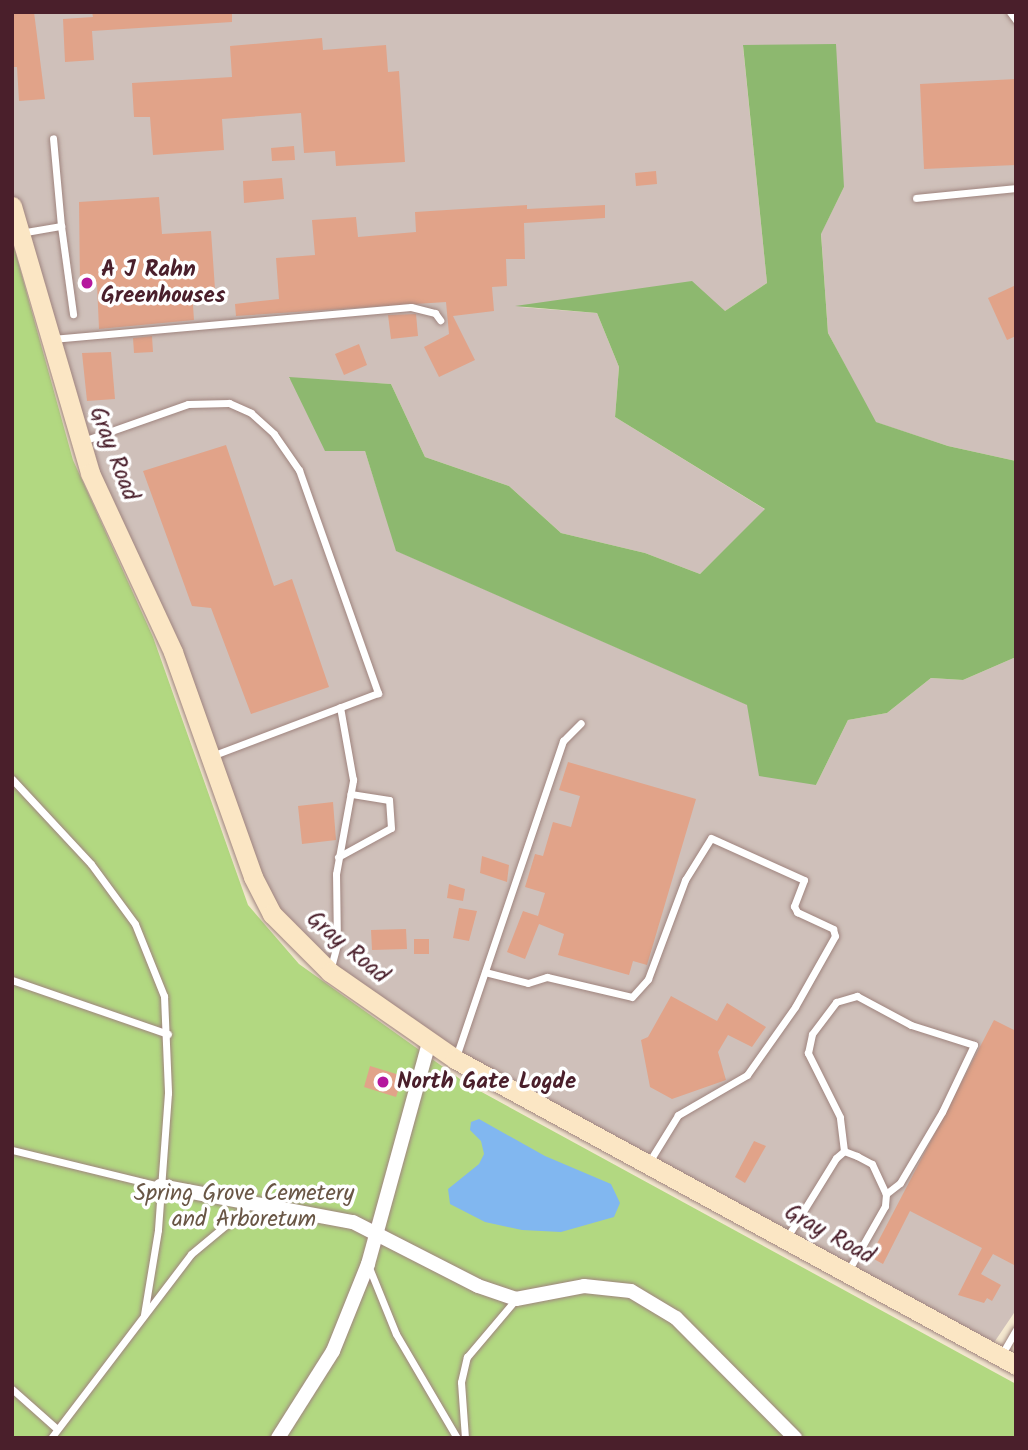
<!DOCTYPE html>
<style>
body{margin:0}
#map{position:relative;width:1028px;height:1450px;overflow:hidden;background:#f4e8d0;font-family:Kalam,sans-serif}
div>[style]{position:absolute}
.industrial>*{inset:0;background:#cfc0ba}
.green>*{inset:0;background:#b2d881}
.forest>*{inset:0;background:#8db86f}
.water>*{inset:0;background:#81b7f0}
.building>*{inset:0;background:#e1a389}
.roads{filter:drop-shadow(0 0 2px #9f847e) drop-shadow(0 0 2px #9f847e)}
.lane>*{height:7px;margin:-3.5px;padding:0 3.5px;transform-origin:3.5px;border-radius:3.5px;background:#fff}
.street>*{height:14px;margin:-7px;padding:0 7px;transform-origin:7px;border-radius:7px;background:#fff}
.secondary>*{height:19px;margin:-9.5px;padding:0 9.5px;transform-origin:9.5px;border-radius:9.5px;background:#fbe6c4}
.dots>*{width:19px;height:19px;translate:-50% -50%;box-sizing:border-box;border:4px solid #fff;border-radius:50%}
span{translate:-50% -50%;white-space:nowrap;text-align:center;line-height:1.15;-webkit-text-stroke:7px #fff;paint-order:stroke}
.poi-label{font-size:23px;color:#4a1f2b;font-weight:700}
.left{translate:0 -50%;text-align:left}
.street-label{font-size:23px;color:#4a1f2b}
.park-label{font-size:23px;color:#695645}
.frame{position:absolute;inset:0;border:14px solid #4a1f2b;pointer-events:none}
</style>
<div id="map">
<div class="industrial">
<div style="clip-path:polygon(12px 12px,1016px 12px,1016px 461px,948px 446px,875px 422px,828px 333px,821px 233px,844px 187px,743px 46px,767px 283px,725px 311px,520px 307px,597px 313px,619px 367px,615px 417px,766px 510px,700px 574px,645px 553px,561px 533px,509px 486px,425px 457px,391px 384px,289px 378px,365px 451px,397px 551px,748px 705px,816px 785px,848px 720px,887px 713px,931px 678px,963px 680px,1016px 657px,1016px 1310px,989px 1350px,455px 1059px,272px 914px,89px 473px,12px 206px)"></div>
</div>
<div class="green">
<div style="clip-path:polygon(12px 240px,73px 460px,153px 637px,248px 905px,299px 964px,467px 1084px,1016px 1384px,1016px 1438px,12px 1438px)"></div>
</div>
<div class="forest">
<div style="clip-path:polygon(836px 44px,844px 187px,821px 234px,828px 333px,876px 422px,948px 446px,1016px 461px,1016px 657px,963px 680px,931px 678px,887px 713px,848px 720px,816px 785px,759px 776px,747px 705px,396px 551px,365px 451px,325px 451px,289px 377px,391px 384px,425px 457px,509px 486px,561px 533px,645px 553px,700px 574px,765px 509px,615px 417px,619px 367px,597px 313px,515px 306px,692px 281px,725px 311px,767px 283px,743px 45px)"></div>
</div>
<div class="water">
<div style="clip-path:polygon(479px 1119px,545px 1156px,611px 1184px,620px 1203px,614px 1217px,561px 1232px,522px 1230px,485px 1222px,450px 1204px,448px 1189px,479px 1164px,484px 1154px,481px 1141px,470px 1130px,471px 1122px)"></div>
</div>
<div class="building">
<div style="clip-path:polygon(12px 12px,34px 12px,45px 99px,19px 101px,17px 67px,12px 67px)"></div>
<div style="clip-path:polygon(92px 12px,232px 12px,232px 22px,92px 31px,94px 60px,65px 62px,63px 19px,93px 17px)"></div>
<div style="clip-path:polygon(322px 38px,323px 50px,386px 45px,388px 72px,399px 71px,405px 162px,336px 166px,335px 151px,304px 153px,301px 113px,222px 119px,224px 150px,153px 155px,150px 117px,134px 117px,132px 83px,232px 77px,230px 46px)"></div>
<div style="clip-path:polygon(1016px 79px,1016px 165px,924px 169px,920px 84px)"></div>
<div style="clip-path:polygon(294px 146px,295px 160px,272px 161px,271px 148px)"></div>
<div style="clip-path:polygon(656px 171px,657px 184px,636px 186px,635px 173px)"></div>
<div style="clip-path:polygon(282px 178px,284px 199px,244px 203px,243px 181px)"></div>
<div style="clip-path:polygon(159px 197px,162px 234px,211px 231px,215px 289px,192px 291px,194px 320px,99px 329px,97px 284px,80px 285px,79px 202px)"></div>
<div style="clip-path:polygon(527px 205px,527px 209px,605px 205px,605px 218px,524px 223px,525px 259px,506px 259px,507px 286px,492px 287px,494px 311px,453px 316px,475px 360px,439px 377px,424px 347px,449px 334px,446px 302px,236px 316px,235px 304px,279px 299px,276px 258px,315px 255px,312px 220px,356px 217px,358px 237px,416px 232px,415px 212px)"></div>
<div style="clip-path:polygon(1016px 285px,1016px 336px,1007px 340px,988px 298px)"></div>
<div style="clip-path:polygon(416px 314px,418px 336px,391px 339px,388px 315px)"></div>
<div style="clip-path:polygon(152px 336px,153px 352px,134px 353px,133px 338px)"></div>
<div style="clip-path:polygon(359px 344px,367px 365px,344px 375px,335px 354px)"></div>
<div style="clip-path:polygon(111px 352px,115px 399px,87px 401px,82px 353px)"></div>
<div style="clip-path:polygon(226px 445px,274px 586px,292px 579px,329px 687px,251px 714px,211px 608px,192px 606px,143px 471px)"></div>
<div style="clip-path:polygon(568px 762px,696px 799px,647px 965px,633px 961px,629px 975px,558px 955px,564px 934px,539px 924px,525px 959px,507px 952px,523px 911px,538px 916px,545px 893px,525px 887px,535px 854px,543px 856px,553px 822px,571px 827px,580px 796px,559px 790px)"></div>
<div style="clip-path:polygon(333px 802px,336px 840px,302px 844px,298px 806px)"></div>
<div style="clip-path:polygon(482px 856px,509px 865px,507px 882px,480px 873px)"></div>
<div style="clip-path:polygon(449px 884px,465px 889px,463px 901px,447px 898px)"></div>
<div style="clip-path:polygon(459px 908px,477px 911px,469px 941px,453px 938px)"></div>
<div style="clip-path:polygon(406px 929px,407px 949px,372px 950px,371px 930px)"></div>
<div style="clip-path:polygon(414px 939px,429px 939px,429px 954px,414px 954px)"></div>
<div style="clip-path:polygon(671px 996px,717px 1021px,727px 1003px,766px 1027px,752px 1047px,728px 1035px,718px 1052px,726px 1080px,672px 1099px,650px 1087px,641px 1040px,648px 1037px)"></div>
<div style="clip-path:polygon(994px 1020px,1016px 1031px,1016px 1266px,993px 1254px,981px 1274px,1001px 1285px,992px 1301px,987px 1298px,984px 1303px,958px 1295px,982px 1248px,910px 1211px,883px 1264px,870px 1257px)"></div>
<div style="clip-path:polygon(370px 1066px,403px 1076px,396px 1097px,364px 1087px)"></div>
<div style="clip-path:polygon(754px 1141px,766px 1146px,745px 1183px,735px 1177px)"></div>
</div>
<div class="roads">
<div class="lane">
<div style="left:1010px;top:12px;width:10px;rotate:53deg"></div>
<div style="left:916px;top:198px;width:100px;rotate:-5.7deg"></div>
<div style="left:61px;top:226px;width:89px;rotate:82.2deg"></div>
<div style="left:20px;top:233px;width:42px;rotate:-9.7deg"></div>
<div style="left:61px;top:226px;width:88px;rotate:-95.2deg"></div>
<div style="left:52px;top:339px;width:360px;rotate:-5.1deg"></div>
<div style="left:411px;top:307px;width:25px;rotate:14deg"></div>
<div style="left:435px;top:313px;width:9px;rotate:54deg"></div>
<div style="left:83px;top:441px;width:111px;rotate:-19.4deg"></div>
<div style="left:188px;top:404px;width:41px;rotate:-1.4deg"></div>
<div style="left:229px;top:403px;width:24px;rotate:24deg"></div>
<div style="left:251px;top:413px;width:31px;rotate:42deg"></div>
<div style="left:274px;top:434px;width:44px;rotate:55.2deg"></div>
<div style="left:299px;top:470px;width:237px;rotate:70.5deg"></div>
<div style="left:378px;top:693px;width:178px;rotate:159.3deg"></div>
<div style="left:12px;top:779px;width:116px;rotate:47.1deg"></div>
<div style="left:91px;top:864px;width:74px;rotate:53.7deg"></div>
<div style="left:135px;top:924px;width:78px;rotate:68.1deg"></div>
<div style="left:164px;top:996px;width:97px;rotate:87.6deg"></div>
<div style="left:168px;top:1093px;width:137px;rotate:94.2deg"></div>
<div style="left:158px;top:1230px;width:86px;rotate:99.4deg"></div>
<div style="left:338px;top:857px;width:60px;rotate:-28.7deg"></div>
<div style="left:391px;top:828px;width:28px;rotate:-94deg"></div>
<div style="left:389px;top:800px;width:39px;rotate:-171deg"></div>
<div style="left:331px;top:967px;width:24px;rotate:-75deg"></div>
<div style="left:337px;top:944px;width:70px;rotate:-90.8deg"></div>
<div style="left:336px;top:874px;width:96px;rotate:-79.7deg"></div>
<div style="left:353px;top:780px;width:74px;rotate:-100.1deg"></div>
<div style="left:485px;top:972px;width:44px;rotate:14.3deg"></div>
<div style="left:528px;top:983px;width:20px;rotate:-18deg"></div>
<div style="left:547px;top:977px;width:87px;rotate:13.2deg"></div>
<div style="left:632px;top:997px;width:24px;rotate:-48deg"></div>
<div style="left:648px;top:979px;width:106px;rotate:-69.5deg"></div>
<div style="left:685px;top:880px;width:49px;rotate:-58.2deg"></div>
<div style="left:711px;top:838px;width:102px;rotate:24.3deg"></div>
<div style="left:804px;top:880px;width:28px;rotate:111deg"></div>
<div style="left:794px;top:906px;width:7px;rotate:63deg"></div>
<div style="left:797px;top:912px;width:40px;rotate:25deg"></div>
<div style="left:833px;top:929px;width:7px;rotate:74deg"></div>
<div style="left:835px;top:936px;width:81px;rotate:119.4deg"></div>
<div style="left:795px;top:1007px;width:83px;rotate:125.2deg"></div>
<div style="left:747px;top:1075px;width:80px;rotate:149.9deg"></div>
<div style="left:678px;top:1115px;width:55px;rotate:121.7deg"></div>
<div style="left:12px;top:980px;width:165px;rotate:19.1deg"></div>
<div style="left:456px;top:1057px;width:334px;rotate:-71.3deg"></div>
<div style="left:563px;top:741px;width:25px;rotate:-45deg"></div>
<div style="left:12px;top:1150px;width:152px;rotate:13.7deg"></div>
<div style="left:844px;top:1151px;width:34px;rotate:-97deg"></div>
<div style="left:840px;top:1117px;width:72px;rotate:-116.6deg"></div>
<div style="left:808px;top:1053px;width:19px;rotate:-78deg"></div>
<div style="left:812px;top:1034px;width:40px;rotate:-53deg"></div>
<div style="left:836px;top:1002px;width:22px;rotate:-16deg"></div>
<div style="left:857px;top:996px;width:61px;rotate:28.2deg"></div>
<div style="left:911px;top:1025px;width:66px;rotate:17.6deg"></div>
<div style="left:974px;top:1045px;width:74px;rotate:115.5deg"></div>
<div style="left:942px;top:1112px;width:82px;rotate:120.6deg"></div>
<div style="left:900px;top:1183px;width:18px;rotate:142deg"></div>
<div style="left:786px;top:1239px;width:95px;rotate:-58.3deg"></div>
<div style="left:836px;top:1158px;width:11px;rotate:-41deg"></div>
<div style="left:844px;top:1151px;width:14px;rotate:21deg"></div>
<div style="left:857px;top:1156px;width:17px;rotate:28deg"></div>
<div style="left:872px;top:1164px;width:33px;rotate:65deg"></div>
<div style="left:886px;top:1194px;width:12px;rotate:95deg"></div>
<div style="left:885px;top:1206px;width:75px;rotate:119.6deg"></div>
<div style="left:368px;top:1265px;width:74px;rotate:67.9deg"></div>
<div style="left:396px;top:1334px;width:121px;rotate:59.6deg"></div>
<div style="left:1002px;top:1354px;width:28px;rotate:-60deg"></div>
<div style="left:12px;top:1389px;width:60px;rotate:41.6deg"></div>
<div style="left:51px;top:1438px;width:231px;rotate:-52.7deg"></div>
<div style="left:191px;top:1254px;width:77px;rotate:-39.7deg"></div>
<div style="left:465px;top:1438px;width:56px;rotate:-94.1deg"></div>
<div style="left:461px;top:1382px;width:26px;rotate:-77deg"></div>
<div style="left:467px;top:1357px;width:76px;rotate:-49.8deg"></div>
</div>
<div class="street">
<div style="left:160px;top:1186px;width:196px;rotate:10.6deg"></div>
<div style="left:353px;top:1222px;width:140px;rotate:27.1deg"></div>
<div style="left:478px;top:1286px;width:40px;rotate:18.9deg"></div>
<div style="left:516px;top:1299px;width:69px;rotate:-10.8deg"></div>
<div style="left:584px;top:1286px;width:47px;rotate:6.1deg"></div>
<div style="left:631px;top:1291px;width:52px;rotate:31deg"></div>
<div style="left:676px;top:1318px;width:169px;rotate:45.2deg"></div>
<div style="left:278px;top:1438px;width:103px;rotate:-57.7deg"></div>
<div style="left:333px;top:1351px;width:94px;rotate:-68.1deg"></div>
<div style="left:368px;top:1264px;width:230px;rotate:-74.6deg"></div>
</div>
<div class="secondary">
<div style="left:12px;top:206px;width:278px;rotate:73.7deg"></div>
<div style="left:90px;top:473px;width:197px;rotate:65.1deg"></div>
<div style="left:173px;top:652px;width:239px;rotate:70.4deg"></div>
<div style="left:253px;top:877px;width:42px;rotate:62.8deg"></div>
<div style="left:272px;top:914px;width:82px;rotate:45deg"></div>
<div style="left:330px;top:972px;width:152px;rotate:34.8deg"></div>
<div style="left:455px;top:1059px;width:639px;rotate:28.61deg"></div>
</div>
</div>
<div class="dots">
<div style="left:87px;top:283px;background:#b5179e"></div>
<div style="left:383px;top:1082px;background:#b5179e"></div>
</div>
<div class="poi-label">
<span class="left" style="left:101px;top:283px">A J Rahn<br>Greenhouses</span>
<span class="left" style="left:397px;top:1082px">North Gate Logde</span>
</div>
<div class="street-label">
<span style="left:113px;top:454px;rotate:69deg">Gray Road</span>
<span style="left:347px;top:948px;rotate:40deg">Gray Road</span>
<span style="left:829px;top:1235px;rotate:29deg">Gray Road</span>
</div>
<div class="park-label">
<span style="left:244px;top:1207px">Spring Grove Cemetery<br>and Arboretum</span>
</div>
<div class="frame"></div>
</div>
